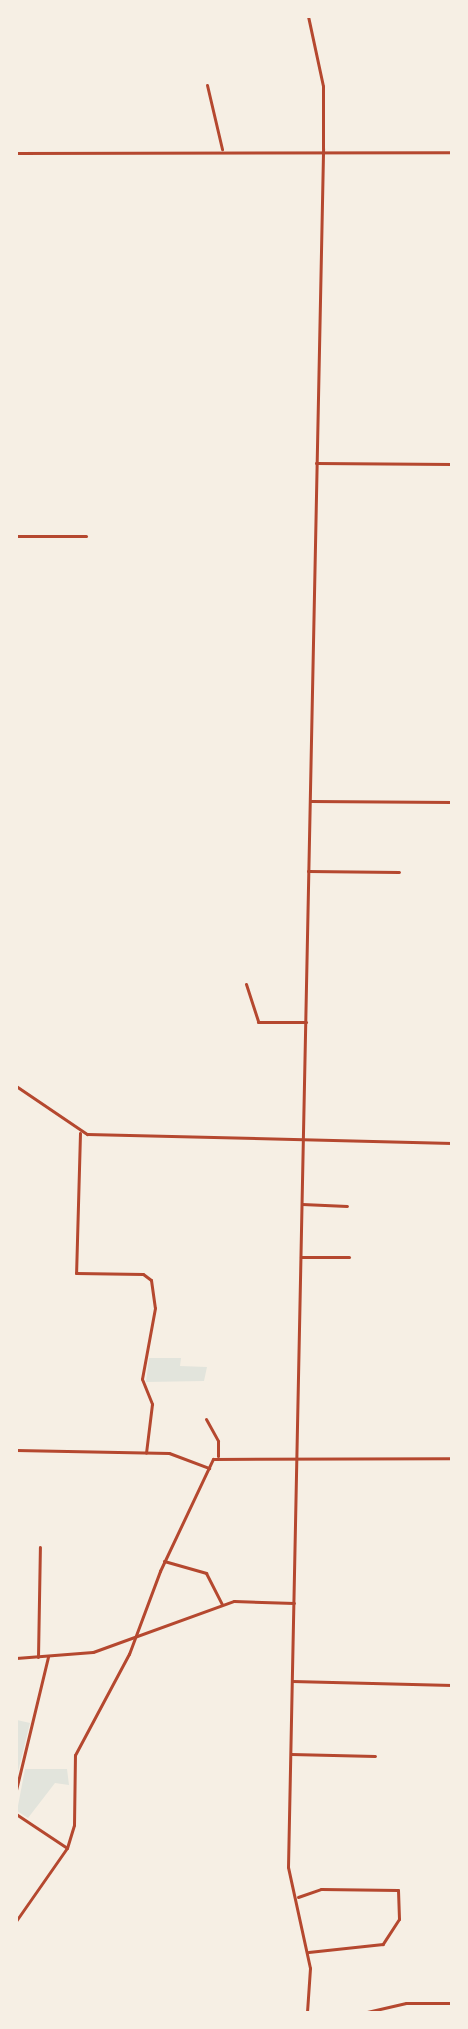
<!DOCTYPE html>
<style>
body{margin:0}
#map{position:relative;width:468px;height:2029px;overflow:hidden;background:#f6efe4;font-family:"DejaVu Sans",sans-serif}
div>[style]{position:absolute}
.green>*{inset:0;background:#e2e4dc}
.minor>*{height:3px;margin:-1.5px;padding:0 1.5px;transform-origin:1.5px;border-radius:1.5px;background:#b5482f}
span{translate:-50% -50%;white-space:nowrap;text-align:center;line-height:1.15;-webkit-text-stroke:6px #f6efe4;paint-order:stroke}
.frame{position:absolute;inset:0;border:18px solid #f6efe4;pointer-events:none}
</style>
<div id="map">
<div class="green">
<div style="clip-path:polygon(149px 1358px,181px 1358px,180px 1366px,207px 1367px,204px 1381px,146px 1382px)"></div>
<div style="clip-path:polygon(17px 1720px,30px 1723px,17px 1776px,16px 1721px)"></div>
<div style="clip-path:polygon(25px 1769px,67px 1769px,69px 1785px,55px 1783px,28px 1818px,17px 1811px)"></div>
</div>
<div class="minor">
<div style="left:207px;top:85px;width:66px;rotate:76.8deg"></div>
<div style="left:16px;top:153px;width:436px;rotate:-0.1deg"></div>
<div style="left:316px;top:463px;width:136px;rotate:0.4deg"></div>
<div style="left:16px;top:536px;width:70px"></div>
<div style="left:310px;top:801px;width:142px;rotate:0.4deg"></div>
<div style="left:308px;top:871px;width:91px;rotate:0.6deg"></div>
<div style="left:246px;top:984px;width:40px;rotate:72deg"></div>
<div style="left:258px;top:1022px;width:48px"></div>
<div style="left:16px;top:1086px;width:86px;rotate:34.1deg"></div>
<div style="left:87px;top:1134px;width:365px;rotate:1.4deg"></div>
<div style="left:80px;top:1133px;width:140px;rotate:91.6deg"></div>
<div style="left:76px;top:1273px;width:67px;rotate:0.9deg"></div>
<div style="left:143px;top:1274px;width:10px;rotate:37deg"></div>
<div style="left:151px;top:1280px;width:28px;rotate:82deg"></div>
<div style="left:155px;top:1308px;width:72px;rotate:100.4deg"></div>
<div style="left:142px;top:1379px;width:27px;rotate:68deg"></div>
<div style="left:152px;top:1404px;width:49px;rotate:97deg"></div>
<div style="left:302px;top:1204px;width:45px;rotate:2.5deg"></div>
<div style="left:301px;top:1257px;width:48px"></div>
<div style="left:206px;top:1419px;width:25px;rotate:61deg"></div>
<div style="left:218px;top:1441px;width:15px;rotate:90deg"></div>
<div style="left:16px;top:1450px;width:153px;rotate:1.1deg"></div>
<div style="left:169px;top:1453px;width:43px;rotate:20.6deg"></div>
<div style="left:164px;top:1561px;width:44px;rotate:15.9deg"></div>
<div style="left:206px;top:1573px;width:35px;rotate:63deg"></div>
<div style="left:38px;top:1657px;width:110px;rotate:-89deg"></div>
<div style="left:16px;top:1658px;width:77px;rotate:-4.5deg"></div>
<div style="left:93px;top:1652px;width:150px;rotate:-19.9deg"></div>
<div style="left:234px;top:1601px;width:60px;rotate:1.9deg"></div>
<div style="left:292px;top:1681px;width:160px;rotate:1.4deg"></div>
<div style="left:291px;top:1754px;width:84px;rotate:1.4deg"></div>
<div style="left:16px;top:1790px;width:137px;rotate:-76.5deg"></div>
<div style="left:16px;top:1814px;width:61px;rotate:33.7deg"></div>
<div style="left:298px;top:1897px;width:24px;rotate:-19deg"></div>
<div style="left:321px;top:1889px;width:77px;rotate:0.7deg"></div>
<div style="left:398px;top:1890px;width:29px;rotate:88deg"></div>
<div style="left:399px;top:1919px;width:30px;rotate:123deg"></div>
<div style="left:383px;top:1944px;width:75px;rotate:173.9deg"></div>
<div style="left:16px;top:1921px;width:89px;rotate:-55.1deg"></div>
<div style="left:67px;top:1848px;width:24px;rotate:-73deg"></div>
<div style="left:74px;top:1825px;width:70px;rotate:-89.2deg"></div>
<div style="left:75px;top:1755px;width:115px;rotate:-61.9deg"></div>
<div style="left:129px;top:1654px;width:89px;rotate:-69.5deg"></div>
<div style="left:160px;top:1571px;width:124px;rotate:-64.7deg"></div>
<div style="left:213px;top:1459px;width:239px;rotate:-0.2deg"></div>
<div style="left:307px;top:2012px;width:44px;rotate:-86.1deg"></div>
<div style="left:310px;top:1968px;width:103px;rotate:-102.3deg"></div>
<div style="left:288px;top:1867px;width:1719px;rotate:-88.83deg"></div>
<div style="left:323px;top:148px;width:62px;rotate:-90deg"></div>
<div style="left:323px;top:86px;width:72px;rotate:-102.1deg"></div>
<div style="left:367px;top:2012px;width:40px;rotate:-13deg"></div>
<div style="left:406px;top:2003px;width:46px"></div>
</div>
<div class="frame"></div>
</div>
